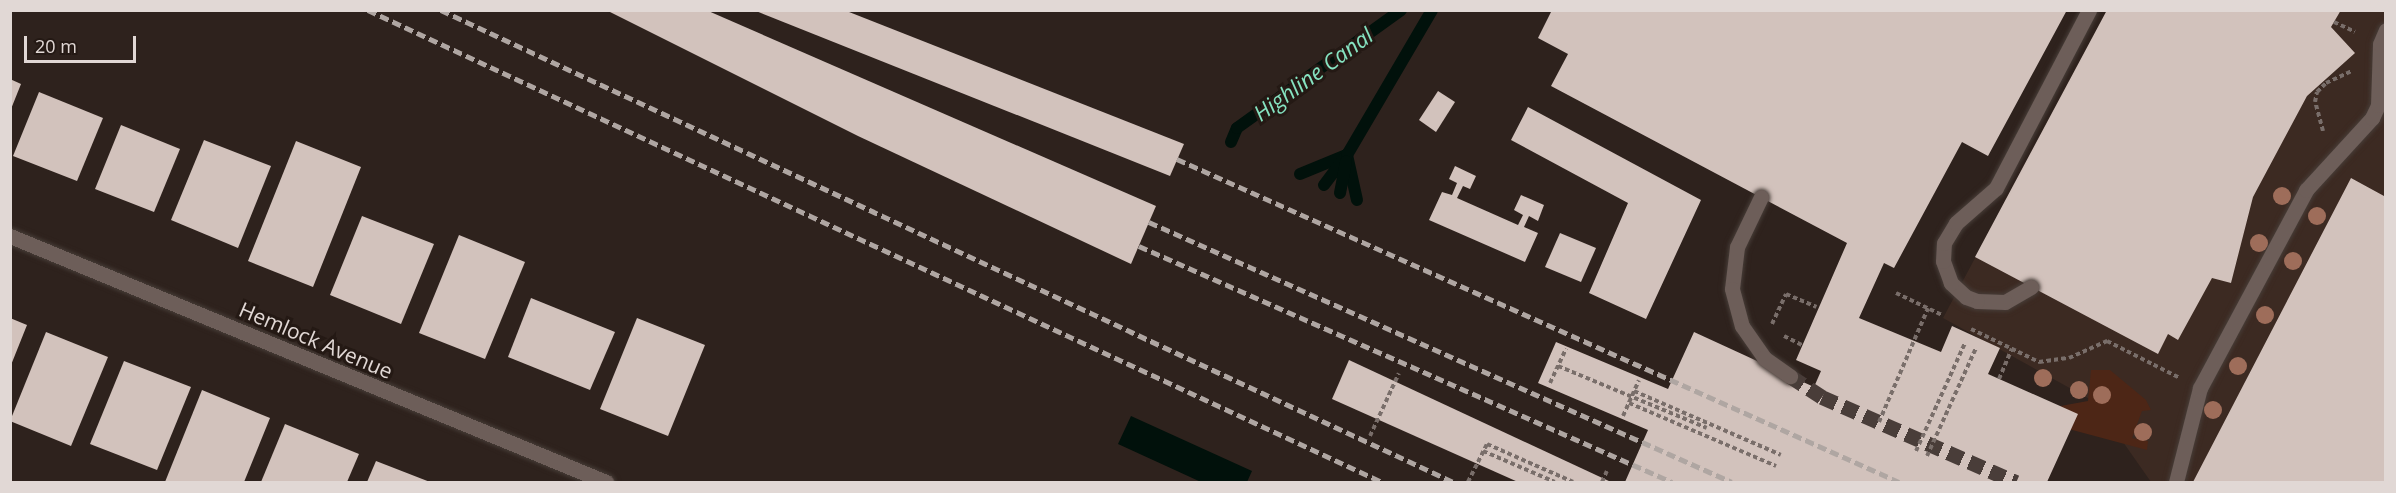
<!DOCTYPE html>
<style>
body{margin:0}
#map{position:relative;width:2396px;height:493px;overflow:hidden;background:#2e221d;font-family:"Open Sans",sans-serif}
div>[style]{position:absolute}
.built>*{inset:0;background:#3c2a22}
.green>*{inset:0;background:#4d2616}
.water>*{inset:0;background:#01110b}
.stream>*{height:12px;margin:-6px;padding:0 6px;transform-origin:6px;border-radius:6px;background:#01110b}
.building>*{inset:0;background:#d2c2bc}
.minor-tunnel>*{height:15px;margin-top:-7.5px;transform-origin:0;background:repeating-linear-gradient(90deg,#493d39 0 15px,transparent 0 23px)}
.path>*{height:4px;margin-top:-2px;transform-origin:0;background:repeating-linear-gradient(90deg,#796e6a 0 4.5px,transparent 0 7.5px)}
.roads{filter:drop-shadow(0 0 2px #473d38) drop-shadow(0 0 2px #473d38)}
.service>*{height:15px;margin:-7.5px;padding:0 7.5px;transform-origin:7.5px;border-radius:7.5px;background:#6d5e59}
.pedestrian>*{height:15px;margin:-7.5px;padding:0 7.5px;transform-origin:7.5px;border-radius:7.5px;background:#6d5e59}
.minor>*{height:15px;margin:-7.5px;padding:0 7.5px;transform-origin:7.5px;border-radius:7.5px;background:#6d5e59}
.rail>*{height:4.5px;margin-top:-2.25px;transform-origin:0;background:repeating-linear-gradient(90deg,#afa6a2 0 9px,transparent 0 13.5px)}
.trees>*{width:18px;height:18px;margin:-9px;border-radius:50%;background:#9e6d5a}
span{translate:-50% -50%;white-space:nowrap;text-align:center;line-height:1.15;-webkit-text-stroke:6px #241914;paint-order:stroke}
.street-label{font-size:21px;color:#e1d8d5}
.water-label{font-size:22px;color:#86e3c1;font-style:italic}
.frame{position:absolute;inset:0;border:12px solid #e1d8d5;pointer-events:none}
.scale{position:absolute;left:24px;top:36px;width:112px;height:27px;box-sizing:border-box;border:3px solid #e1d8d5;border-top:0;padding-left:8px;font-size:18px;line-height:21px;white-space:nowrap;color:#e1d8d5;-webkit-text-stroke:4px #241914;paint-order:stroke}
</style>
<div id="map">
<div class="built">
<div style="clip-path:polygon(2107px 11px,2385px 11px,2385px 482px,2151px 482px,2095px 402px,1943px 318px)"></div>
</div>
<div class="green">
<div style="clip-path:polygon(2091px 370px,2110px 370px,2146px 400px,2151px 410px,2142px 411px,2132px 438px,2148px 441px,2147px 450px,2050px 424px,2055px 407px,2088px 401px)"></div>
</div>
<div class="water">
<div style="clip-path:polygon(1131px 416px,1252px 471px,1247px 482px,1201px 482px,1118px 444px)"></div>
</div>
<div class="stream">
<div style="left:1231px;top:142px;width:15px;rotate:-67deg"></div>
<div style="left:1237px;top:128px;width:202px;rotate:-35.7deg"></div>
<div style="left:1347px;top:155px;width:46px;rotate:77.5deg"></div>
<div style="left:1300px;top:174px;width:50px;rotate:-22.4deg"></div>
<div style="left:1324px;top:185px;width:38px;rotate:-53deg"></div>
<div style="left:1347px;top:155px;width:168px;rotate:-59.6deg"></div>
<div style="left:1340px;top:193px;width:32px;rotate:-79deg"></div>
</div>
<div class="building">
<div style="clip-path:polygon(606px 10px,706px 10px,1156px 206px,1131px 264px,858px 136px)"></div>
<div style="clip-path:polygon(844px 10px,1184px 144px,1170px 176px,756px 11px)"></div>
<div style="clip-path:polygon(1552px 10px,2067px 10px,1988px 156px,1962px 142px,1894px 268px,1884px 263px,1859px 318px,1941px 352px,1952px 326px,2000px 348px,1988px 374px,2078px 414px,2047px 482px,1625px 482px,1648px 430px,1538px 383px,1556px 342px,1668px 389px,1694px 332px,1814px 387px,1821px 371px,1796px 360px,1847px 243px,1551px 86px,1568px 54px,1538px 38px)"></div>
<div style="clip-path:polygon(2107px 10px,2341px 10px,2331px 27px,2355px 53px,2307px 96px,2253px 197px,2231px 283px,2212px 278px,2178px 340px,2168px 334px,2158px 354px,1975px 257px)"></div>
<div style="clip-path:polygon(10px 79px,21px 84px,11px 109px,10px 109px)"></div>
<div style="clip-path:polygon(1438px 91px,1455px 102px,1436px 132px,1419px 120px)"></div>
<div style="clip-path:polygon(39px 92px,103px 118px,77px 181px,13px 156px)"></div>
<div style="clip-path:polygon(1528px 107px,1701px 200px,1646px 319px,1589px 293px,1628px 203px,1511px 140px)"></div>
<div style="clip-path:polygon(121px 125px,180px 149px,154px 212px,95px 189px)"></div>
<div style="clip-path:polygon(204px 140px,271px 166px,238px 248px,171px 220px)"></div>
<div style="clip-path:polygon(296px 141px,361px 167px,313px 287px,248px 261px)"></div>
<div style="clip-path:polygon(1455px 166px,1476px 176px,1470px 189px,1463px 186px,1457px 198px,1518px 225px,1523px 215px,1514px 210px,1521px 195px,1544px 205px,1538px 221px,1529px 216px,1524px 227px,1538px 233px,1525px 262px,1429px 220px,1442px 192px,1452px 195px,1457px 183px,1449px 179px)"></div>
<div style="clip-path:polygon(2351px 178px,2384px 196px,2386px 192px,2386px 482px,2193px 482px)"></div>
<div style="clip-path:polygon(362px 216px,434px 244px,401px 324px,330px 295px)"></div>
<div style="clip-path:polygon(1560px 233px,1596px 248px,1581px 282px,1545px 267px)"></div>
<div style="clip-path:polygon(459px 235px,525px 262px,485px 359px,419px 333px)"></div>
<div style="clip-path:polygon(531px 298px,615px 332px,590px 390px,508px 357px)"></div>
<div style="clip-path:polygon(10px 318px,27px 325px,11px 365px,10px 365px)"></div>
<div style="clip-path:polygon(637px 318px,705px 345px,668px 436px,600px 409px)"></div>
<div style="clip-path:polygon(46px 332px,108px 357px,71px 446px,10px 421px)"></div>
<div style="clip-path:polygon(1349px 360px,1611px 482px,1518px 482px,1332px 399px)"></div>
<div style="clip-path:polygon(124px 361px,191px 387px,157px 470px,90px 444px)"></div>
<div style="clip-path:polygon(202px 390px,270px 418px,244px 482px,165px 482px)"></div>
<div style="clip-path:polygon(285px 424px,359px 454px,347px 482px,261px 482px)"></div>
<div style="clip-path:polygon(376px 461px,430px 482px,367px 482px)"></div>
</div>
<div class="minor-tunnel">
<div style="left:1790px;top:376px;width:38px;rotate:33deg"></div>
<div style="left:1822px;top:397px;width:212px;rotate:23.7deg"></div>
</div>
<div class="path">
<div style="left:2334px;top:22px;width:23px;rotate:25deg"></div>
<div style="left:2323px;top:131px;width:30px;rotate:-105deg"></div>
<div style="left:2315px;top:102px;width:10px;rotate:-79deg"></div>
<div style="left:2317px;top:92px;width:13px;rotate:-45deg"></div>
<div style="left:2326px;top:83px;width:29px;rotate:-25deg"></div>
<div style="left:1896px;top:293px;width:51px;rotate:25.6deg"></div>
<div style="left:1772px;top:324px;width:33px;rotate:-65deg"></div>
<div style="left:1786px;top:294px;width:33px;rotate:23deg"></div>
<div style="left:1971px;top:329px;width:76px;rotate:25.9deg"></div>
<div style="left:2039px;top:362px;width:30px;rotate:-8deg"></div>
<div style="left:2069px;top:358px;width:42px;rotate:-24.1deg"></div>
<div style="left:2107px;top:341px;width:80px;rotate:26.9deg"></div>
<div style="left:1784px;top:336px;width:20px;rotate:27deg"></div>
<div style="left:1558px;top:366px;width:161px;rotate:22.6deg"></div>
<div style="left:1999px;top:379px;width:33px;rotate:-67deg"></div>
<div style="left:1550px;top:383px;width:38px;rotate:-65deg"></div>
<div style="left:1634px;top:391px;width:160px;rotate:23.5deg"></div>
<div style="left:1629px;top:403px;width:160px;rotate:23.2deg"></div>
<div style="left:1623px;top:416px;width:39px;rotate:-66deg"></div>
<div style="left:1879px;top:422px;width:124px;rotate:-66.7deg"></div>
<div style="left:1370px;top:436px;width:69px;rotate:-65.3deg"></div>
<div style="left:1483px;top:451px;width:78px;rotate:23.3deg"></div>
<div style="left:1916px;top:451px;width:119px;rotate:-65.6deg"></div>
<div style="left:1927px;top:456px;width:119px;rotate:-65.6deg"></div>
<div style="left:1468px;top:482px;width:42px;rotate:-63.4deg"></div>
<div style="left:1487px;top:444px;width:94px;rotate:23.8deg"></div>
<div style="left:1602px;top:482px;width:12px;rotate:-66deg"></div>
</div>
<div class="roads">
<div class="service">
<div style="left:2031px;top:287px;width:30px;rotate:150deg"></div>
<div style="left:2005px;top:302px;width:28px;rotate:-178deg"></div>
<div style="left:1977px;top:301px;width:12px;rotate:-160deg"></div>
<div style="left:1966px;top:297px;width:21px;rotate:-137deg"></div>
<div style="left:1951px;top:283px;width:23px;rotate:-110deg"></div>
<div style="left:1943px;top:261px;width:18px;rotate:-87deg"></div>
<div style="left:1944px;top:243px;width:23px;rotate:-59deg"></div>
<div style="left:1956px;top:223px;width:53px;rotate:-41.2deg"></div>
<div style="left:1996px;top:188px;width:201px;rotate:-62.4deg"></div>
</div>
<div class="pedestrian">
<div style="left:2176px;top:482px;width:97px;rotate:-75.7deg"></div>
<div style="left:2200px;top:388px;width:225px;rotate:-61.8deg"></div>
<div style="left:2306px;top:190px;width:98px;rotate:-47.5deg"></div>
<div style="left:2372px;top:118px;width:14px;rotate:-65deg"></div>
<div style="left:2378px;top:105px;width:61px;rotate:-88.1deg"></div>
<div style="left:2380px;top:44px;width:15px;rotate:-67deg"></div>
</div>
<div class="minor">
<div style="left:1761px;top:197px;width:55px;rotate:115.6deg"></div>
<div style="left:1737px;top:247px;width:42px;rotate:96.8deg"></div>
<div style="left:1732px;top:289px;width:38px;rotate:75deg"></div>
<div style="left:1742px;top:326px;width:39px;rotate:55deg"></div>
<div style="left:1764px;top:358px;width:32px;rotate:35deg"></div>
<div style="left:10px;top:236px;width:645px;rotate:22.43deg"></div>
</div>
</div>
<div class="rail">
<div style="left:368px;top:10px;width:1118px;rotate:24.96deg"></div>
<div style="left:441px;top:10px;width:1117px;rotate:25deg"></div>
<div style="left:1177px;top:159px;width:791px;rotate:24.1deg"></div>
<div style="left:1149px;top:222px;width:638px;rotate:24.04deg"></div>
<div style="left:1139px;top:246px;width:583px;rotate:23.88deg"></div>
</div>
<div class="trees">
<div style="left:2282px;top:196px"></div>
<div style="left:2317px;top:216px"></div>
<div style="left:2259px;top:243px"></div>
<div style="left:2293px;top:261px"></div>
<div style="left:2265px;top:315px"></div>
<div style="left:2238px;top:366px"></div>
<div style="left:2043px;top:378px"></div>
<div style="left:2079px;top:390px"></div>
<div style="left:2102px;top:395px"></div>
<div style="left:2213px;top:410px"></div>
<div style="left:2143px;top:432px"></div>
</div>
<div class="street-label">
<span style="left:316px;top:340px;rotate:23deg">Hemlock Avenue</span>
</div>
<div class="water-label">
<span style="left:1313px;top:74px;rotate:-36deg">Highline Canal</span>
</div>
<div class="frame"></div>
<div class="scale">20 m</div>
</div>
